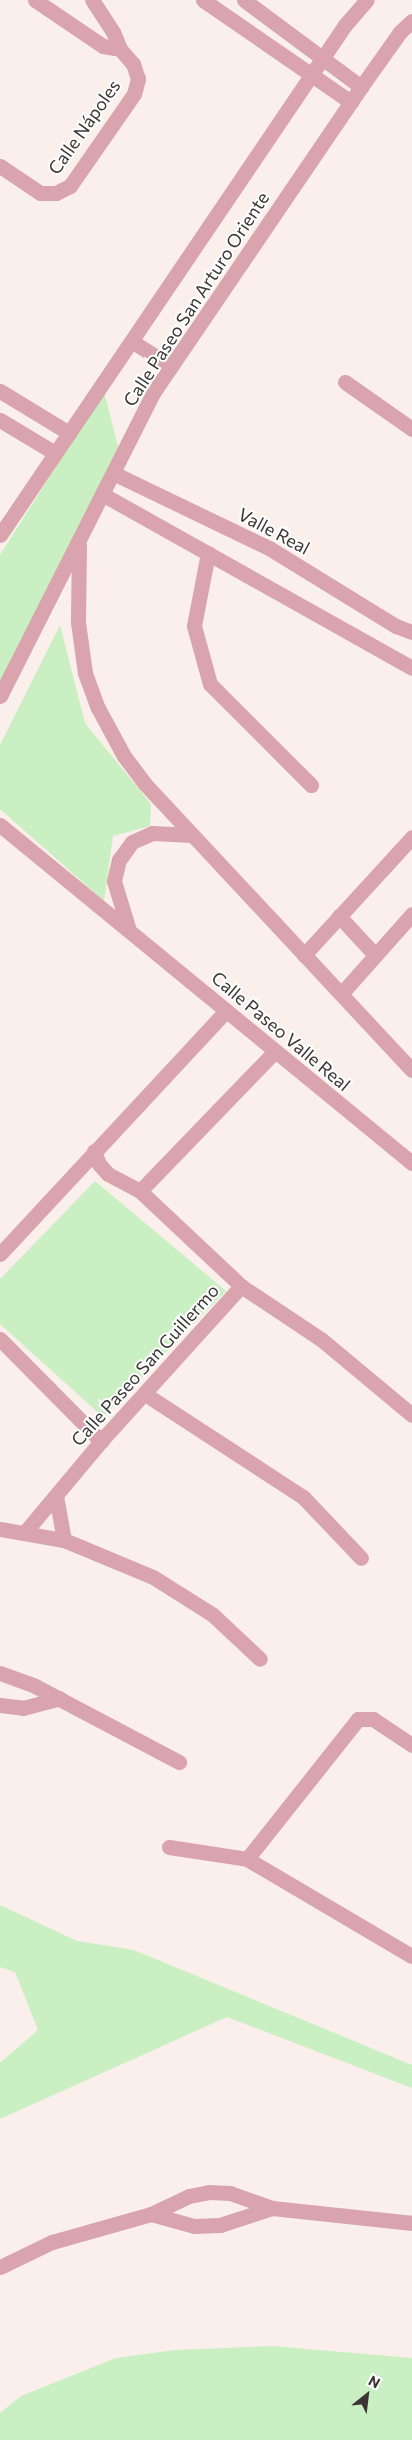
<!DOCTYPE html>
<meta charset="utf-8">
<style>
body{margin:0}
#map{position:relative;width:412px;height:2440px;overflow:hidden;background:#faefea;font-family:Commissioner,sans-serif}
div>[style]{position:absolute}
.green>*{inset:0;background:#caefc3}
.minor>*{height:15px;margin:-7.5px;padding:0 7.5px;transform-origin:7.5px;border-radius:7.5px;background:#d9a4ad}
span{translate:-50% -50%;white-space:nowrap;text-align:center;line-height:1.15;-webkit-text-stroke:4px #fefefe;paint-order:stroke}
.street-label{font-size:18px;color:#3b3635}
.north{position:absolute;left:342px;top:2370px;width:50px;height:50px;-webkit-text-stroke:4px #fefefe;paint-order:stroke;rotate:29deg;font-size:14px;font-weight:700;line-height:20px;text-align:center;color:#3b3635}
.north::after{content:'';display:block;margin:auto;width:18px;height:22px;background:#3b3635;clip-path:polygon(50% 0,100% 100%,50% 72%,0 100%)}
</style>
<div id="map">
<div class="green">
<div style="clip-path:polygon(104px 391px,120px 455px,0 682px,0 555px)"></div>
<div style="clip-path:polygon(60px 625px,85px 723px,151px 804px,150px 826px,113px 836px,104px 901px,0 809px,0 745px)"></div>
<div style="clip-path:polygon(95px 1181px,226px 1291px,103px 1417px,0 1324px,0 1279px)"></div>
<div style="clip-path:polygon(0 1905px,77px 1941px,134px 1950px,412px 2065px,412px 2088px,227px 2017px,0 2119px,0 2063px,38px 2030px,15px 1972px,0 1967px)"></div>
<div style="clip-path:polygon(272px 2346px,412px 2358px,412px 2440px,0 2440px,0 2413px,21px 2396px,116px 2358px,175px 2350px)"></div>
</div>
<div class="minor">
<div style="left:35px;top:0;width:82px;rotate:34.1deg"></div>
<div style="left:103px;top:46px;width:17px;rotate:10deg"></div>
<div style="left:203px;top:0;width:180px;rotate:34.6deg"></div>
<div style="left:244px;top:0;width:146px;rotate:36.6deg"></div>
<div style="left:0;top:166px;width:48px;rotate:34deg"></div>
<div style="left:40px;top:193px;width:16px"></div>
<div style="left:56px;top:193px;width:16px;rotate:-27deg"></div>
<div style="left:70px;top:186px;width:112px;rotate:-55.2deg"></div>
<div style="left:134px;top:94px;width:16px;rotate:-75deg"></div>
<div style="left:138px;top:79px;width:16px;rotate:-108deg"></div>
<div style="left:133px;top:64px;width:20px;rotate:-131deg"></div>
<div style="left:120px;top:49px;width:18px;rotate:-112deg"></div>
<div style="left:113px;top:32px;width:38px;rotate:-123deg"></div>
<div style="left:133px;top:342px;width:45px;rotate:32.3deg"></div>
<div style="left:345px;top:382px;width:82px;rotate:35deg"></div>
<div style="left:0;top:391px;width:81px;rotate:31.3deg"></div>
<div style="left:0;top:420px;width:64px;rotate:31deg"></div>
<div style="left:113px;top:473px;width:173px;rotate:25.7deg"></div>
<div style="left:269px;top:548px;width:149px;rotate:31.6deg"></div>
<div style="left:396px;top:626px;width:17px;rotate:21deg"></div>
<div style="left:102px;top:494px;width:355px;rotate:29.3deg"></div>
<div style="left:0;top:535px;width:616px;rotate:-55.92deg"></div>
<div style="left:345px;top:25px;width:33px;rotate:-49deg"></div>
<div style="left:79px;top:546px;width:76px;rotate:90.8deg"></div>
<div style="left:78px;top:622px;width:51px;rotate:82.2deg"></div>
<div style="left:85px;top:673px;width:37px;rotate:70deg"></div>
<div style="left:98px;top:708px;width:55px;rotate:61.6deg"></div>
<div style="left:124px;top:756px;width:35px;rotate:53deg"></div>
<div style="left:145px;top:784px;width:391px;rotate:47deg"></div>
<div style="left:208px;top:553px;width:74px;rotate:100.9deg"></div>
<div style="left:194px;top:626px;width:60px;rotate:74.6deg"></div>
<div style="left:210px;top:684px;width:143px;rotate:45deg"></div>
<div style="left:0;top:696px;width:339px;rotate:-63.2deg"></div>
<div style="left:153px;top:393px;width:370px;rotate:-55.8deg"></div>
<div style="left:361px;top:87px;width:67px;rotate:-54.7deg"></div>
<div style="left:400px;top:32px;width:16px;rotate:-43deg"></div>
<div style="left:0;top:825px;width:533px;rotate:39.37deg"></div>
<div style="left:339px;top:916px;width:53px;rotate:47.3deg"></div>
<div style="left:128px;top:927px;width:48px;rotate:-106.9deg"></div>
<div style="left:114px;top:881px;width:22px;rotate:-77deg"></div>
<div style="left:119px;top:860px;width:22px;rotate:-54deg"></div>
<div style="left:132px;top:842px;width:22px;rotate:-24deg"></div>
<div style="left:152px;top:833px;width:40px;rotate:2.9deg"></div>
<div style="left:304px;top:955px;width:160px;rotate:-47.5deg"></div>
<div style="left:341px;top:994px;width:107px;rotate:-48.4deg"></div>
<div style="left:94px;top:1151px;width:14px;rotate:69deg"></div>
<div style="left:99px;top:1164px;width:13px;rotate:48deg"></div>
<div style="left:108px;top:1174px;width:36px;rotate:28deg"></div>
<div style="left:140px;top:1191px;width:139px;rotate:43.2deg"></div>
<div style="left:241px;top:1286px;width:97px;rotate:33.7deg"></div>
<div style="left:322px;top:1340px;width:117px;rotate:39.8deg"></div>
<div style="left:140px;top:1191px;width:194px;rotate:-46deg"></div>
<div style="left:0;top:1254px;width:332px;rotate:-47.1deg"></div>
<div style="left:0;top:1339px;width:144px;rotate:45.3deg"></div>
<div style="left:145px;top:1394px;width:189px;rotate:33.1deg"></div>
<div style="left:303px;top:1497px;width:84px;rotate:46.4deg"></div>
<div style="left:56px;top:1496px;width:45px;rotate:79.7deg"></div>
<div style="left:0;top:1529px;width:65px;rotate:9.8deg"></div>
<div style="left:64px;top:1540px;width:96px;rotate:22.6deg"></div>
<div style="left:153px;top:1577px;width:71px;rotate:32.3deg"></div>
<div style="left:213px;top:1615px;width:64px;rotate:43.1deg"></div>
<div style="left:25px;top:1532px;width:119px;rotate:-50.1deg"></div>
<div style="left:101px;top:1441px;width:209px;rotate:-47.9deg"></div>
<div style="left:0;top:1673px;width:37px;rotate:20deg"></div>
<div style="left:35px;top:1686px;width:163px;rotate:27.8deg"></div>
<div style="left:0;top:1705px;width:23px;rotate:7deg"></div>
<div style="left:23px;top:1708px;width:38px;rotate:-15deg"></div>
<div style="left:169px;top:1847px;width:79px;rotate:8.7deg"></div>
<div style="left:247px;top:1859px;width:191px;rotate:30.5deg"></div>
<div style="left:247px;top:1859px;width:179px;rotate:-51.6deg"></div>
<div style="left:358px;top:1719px;width:15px"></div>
<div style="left:373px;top:1719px;width:47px;rotate:33.7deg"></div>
<div style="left:151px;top:2214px;width:45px;rotate:15.6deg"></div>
<div style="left:194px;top:2226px;width:26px;rotate:-2deg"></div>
<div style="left:220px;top:2225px;width:55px;rotate:-18.1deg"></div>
<div style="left:0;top:2267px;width:58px;rotate:-25.7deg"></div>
<div style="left:52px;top:2242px;width:103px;rotate:-15.8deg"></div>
<div style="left:151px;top:2214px;width:42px;rotate:-25.3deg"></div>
<div style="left:189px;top:2196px;width:20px;rotate:-11deg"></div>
<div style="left:209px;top:2192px;width:21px;rotate:3deg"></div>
<div style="left:230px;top:2193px;width:45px;rotate:19.7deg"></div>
<div style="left:272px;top:2208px;width:141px;rotate:6.1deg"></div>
</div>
<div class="street-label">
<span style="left:84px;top:127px;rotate:-55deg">Calle Nápoles</span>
<span style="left:196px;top:299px;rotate:-57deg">Calle Paseo San Arturo Oriente</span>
<span style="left:274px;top:531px;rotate:28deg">Valle Real</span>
<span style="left:281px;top:1031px;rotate:40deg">Calle Paseo Valle Real</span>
<span style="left:145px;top:1365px;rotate:-48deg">Calle Paseo San Guillermo</span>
</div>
<div class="north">N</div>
</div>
